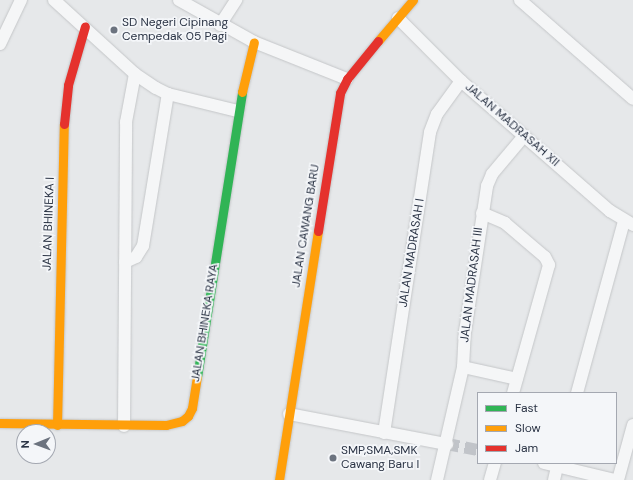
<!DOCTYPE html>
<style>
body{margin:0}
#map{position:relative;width:633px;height:480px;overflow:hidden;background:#e6e8ea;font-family:"DM Sans",sans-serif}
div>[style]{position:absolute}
.street-tunnel>*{height:12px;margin-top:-6px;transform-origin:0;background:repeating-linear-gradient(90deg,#c1c4c9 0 12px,transparent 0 18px)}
.roads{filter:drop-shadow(0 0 1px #c4c6c8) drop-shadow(0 0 1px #c4c6c8)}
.street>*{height:12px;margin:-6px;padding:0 6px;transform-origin:6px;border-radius:6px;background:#f5f6f7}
.fast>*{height:9px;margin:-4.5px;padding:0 4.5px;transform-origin:4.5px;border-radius:4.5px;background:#30b455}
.slow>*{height:9px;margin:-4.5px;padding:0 4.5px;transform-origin:4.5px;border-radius:4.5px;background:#ff9f0a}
.jam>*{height:9px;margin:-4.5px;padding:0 4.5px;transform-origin:4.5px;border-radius:4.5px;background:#e5322d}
.dots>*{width:11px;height:11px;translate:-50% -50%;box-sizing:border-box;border:2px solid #f4f6f9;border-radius:50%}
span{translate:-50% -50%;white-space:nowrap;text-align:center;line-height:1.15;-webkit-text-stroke:3.5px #f4f6f9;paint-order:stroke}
.poi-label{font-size:12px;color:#2b3445}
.left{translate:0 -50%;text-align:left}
.street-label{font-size:12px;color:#2b3445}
.legend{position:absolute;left:477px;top:392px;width:140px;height:72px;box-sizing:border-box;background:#f4f6f9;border:1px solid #a4a8b1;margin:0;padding:5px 7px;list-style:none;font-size:12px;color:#2b3445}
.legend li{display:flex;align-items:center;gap:8px;height:20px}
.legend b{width:20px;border:1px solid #a4a8b1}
.north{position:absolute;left:16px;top:424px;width:40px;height:40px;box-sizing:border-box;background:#f4f6f9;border:1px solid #a4a8b1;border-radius:50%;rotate:269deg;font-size:11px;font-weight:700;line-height:16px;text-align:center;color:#2b3445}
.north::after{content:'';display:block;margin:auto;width:14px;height:18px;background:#6c737f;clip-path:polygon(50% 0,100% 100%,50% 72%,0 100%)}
</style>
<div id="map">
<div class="street-tunnel">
<div style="left:447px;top:444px;width:32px;rotate:11deg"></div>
</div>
<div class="roads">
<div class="street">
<div style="left:54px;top:0;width:110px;rotate:42.4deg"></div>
<div style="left:135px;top:74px;width:25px;rotate:34deg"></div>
<div style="left:156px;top:88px;width:13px;rotate:27deg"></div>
<div style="left:168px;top:94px;width:72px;rotate:13.7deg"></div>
<div style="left:179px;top:0;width:86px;rotate:29.2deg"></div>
<div style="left:254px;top:42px;width:100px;rotate:21.7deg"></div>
<div style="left:520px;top:0;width:150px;rotate:41.2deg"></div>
<div style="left:398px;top:18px;width:89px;rotate:45deg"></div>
<div style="left:461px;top:81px;width:84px;rotate:41.1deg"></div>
<div style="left:524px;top:136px;width:114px;rotate:41.1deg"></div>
<div style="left:610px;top:211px;width:27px;rotate:31deg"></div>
<div style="left:220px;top:25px;width:30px;rotate:-57deg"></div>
<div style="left:0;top:44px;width:49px;rotate:-64.5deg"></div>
<div style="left:482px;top:213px;width:25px;rotate:23deg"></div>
<div style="left:505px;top:223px;width:52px;rotate:40.4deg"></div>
<div style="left:545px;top:257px;width:9px;rotate:63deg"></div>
<div style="left:549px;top:265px;width:133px;rotate:105.7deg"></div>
<div style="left:125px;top:262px;width:12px;rotate:-24deg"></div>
<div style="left:136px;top:257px;width:13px;rotate:-58deg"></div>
<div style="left:143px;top:246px;width:154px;rotate:-80.7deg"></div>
<div style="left:463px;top:367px;width:55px;rotate:12.5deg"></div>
<div style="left:577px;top:393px;width:178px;rotate:-74.7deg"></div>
<div style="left:289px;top:414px;width:161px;rotate:10.8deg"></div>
<div style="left:124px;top:426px;width:304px;rotate:-89.6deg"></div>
<div style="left:126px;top:122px;width:49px;rotate:-79.4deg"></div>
<div style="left:384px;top:433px;width:304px;rotate:-81.3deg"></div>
<div style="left:430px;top:132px;width:19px;rotate:-69deg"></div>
<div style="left:437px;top:114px;width:41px;rotate:-54deg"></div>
<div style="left:544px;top:463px;width:73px;rotate:13.5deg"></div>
<div style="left:437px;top:480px;width:116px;rotate:-77deg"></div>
<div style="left:463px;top:367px;width:35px;rotate:-87deg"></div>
<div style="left:465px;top:332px;width:148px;rotate:-81.4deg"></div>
<div style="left:487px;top:186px;width:13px;rotate:-67deg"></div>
<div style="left:492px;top:174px;width:50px;rotate:-49.9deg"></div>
<div style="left:490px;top:480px;width:18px;rotate:-74deg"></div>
<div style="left:554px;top:480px;width:17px;rotate:-77deg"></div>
<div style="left:618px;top:480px;width:57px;rotate:-74.7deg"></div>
</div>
<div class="fast">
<div style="left:197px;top:377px;width:289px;rotate:-81deg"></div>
</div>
<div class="slow">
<div style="left:378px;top:41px;width:54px;rotate:-49.5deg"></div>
<div style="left:242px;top:92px;width:51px;rotate:-76.5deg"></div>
<div style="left:0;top:423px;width:166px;rotate:0.7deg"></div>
<div style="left:166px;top:425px;width:16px;rotate:-14deg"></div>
<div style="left:182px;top:421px;width:8px;rotate:-40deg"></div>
<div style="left:188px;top:416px;width:9px;rotate:-63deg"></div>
<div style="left:192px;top:408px;width:31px;rotate:-81deg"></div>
<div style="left:57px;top:425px;width:301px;rotate:-88.7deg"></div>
<div style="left:279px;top:480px;width:252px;rotate:-81.1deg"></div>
</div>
<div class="jam">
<div style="left:64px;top:124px;width:39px;rotate:-84deg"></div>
<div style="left:68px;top:85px;width:61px;rotate:-73.9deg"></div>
<div style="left:318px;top:231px;width:140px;rotate:-80.9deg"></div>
<div style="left:340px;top:93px;width:16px;rotate:-63deg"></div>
<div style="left:347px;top:79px;width:49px;rotate:-50.8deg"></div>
</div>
</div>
<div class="dots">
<div style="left:114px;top:30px;background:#6c737f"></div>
<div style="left:333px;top:458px;background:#6c737f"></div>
</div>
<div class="poi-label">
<span class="left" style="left:122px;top:30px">SD Negeri Cipinang<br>Cempedak 05 Pagi</span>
<span class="left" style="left:341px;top:458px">SMP,SMA,SMK<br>Cawang Baru I</span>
</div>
<div class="street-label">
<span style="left:512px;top:125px;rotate:41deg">JALAN MADRASAH XII</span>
<span style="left:49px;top:224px;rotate:-88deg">JALAN BHINEKA I</span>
<span style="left:306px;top:226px;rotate:-81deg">JALAN CAWANG BARU</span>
<span style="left:412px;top:253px;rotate:-81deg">JALAN MADRASAH I</span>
<span style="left:472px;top:285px;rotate:-83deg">JALAN MADRASAH III</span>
<span style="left:205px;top:323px;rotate:-81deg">JALAN BHINEKA RAYA</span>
</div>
<ul class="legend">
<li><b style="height:5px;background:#30b455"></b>Fast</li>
<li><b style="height:5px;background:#ff9f0a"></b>Slow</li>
<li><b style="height:5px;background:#e5322d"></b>Jam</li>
</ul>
<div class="north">N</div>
</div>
